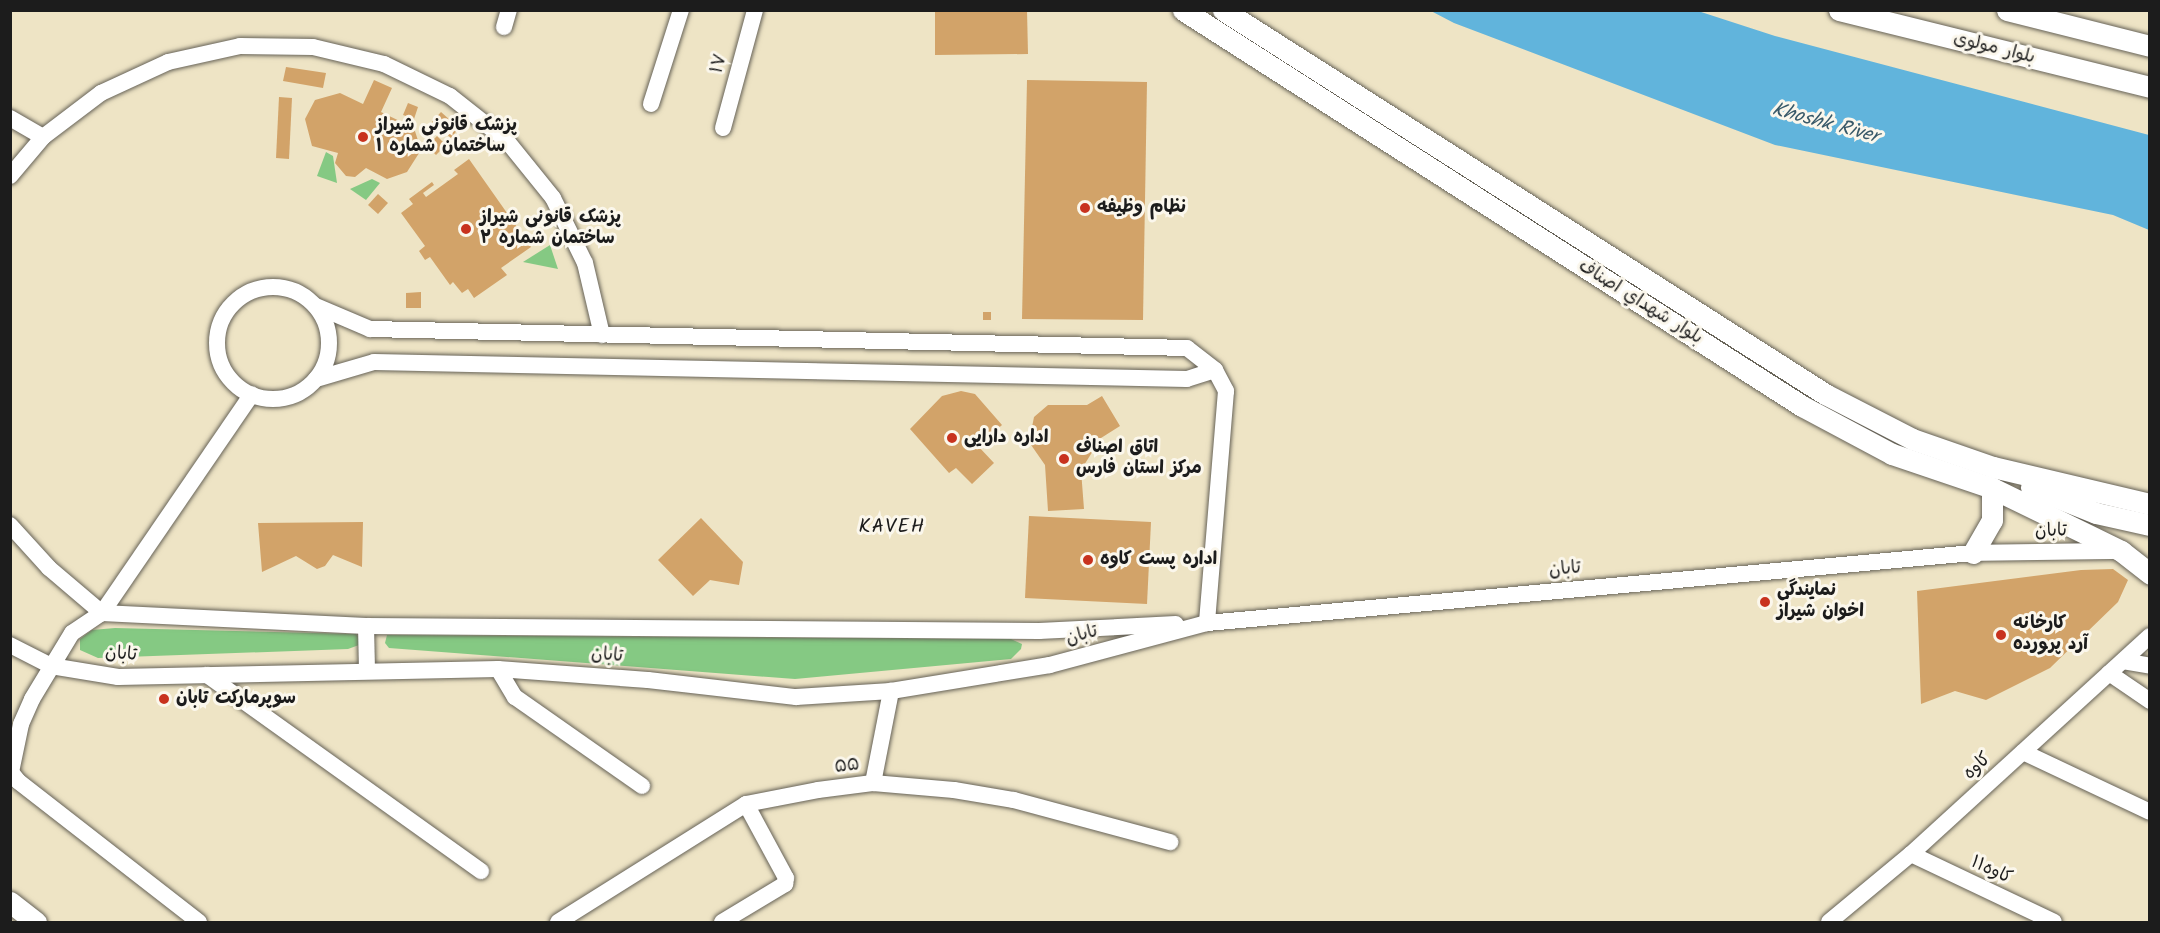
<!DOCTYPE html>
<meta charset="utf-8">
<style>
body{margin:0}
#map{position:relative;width:2160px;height:933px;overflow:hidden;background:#eee4c5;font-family:Kalam,"Playpen Sans Arabic",sans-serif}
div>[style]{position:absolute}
.green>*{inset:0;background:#85c983}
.water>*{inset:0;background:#61b4dc}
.building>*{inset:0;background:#d2a369}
.roads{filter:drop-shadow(0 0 2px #666257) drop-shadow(0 0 2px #666257)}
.minor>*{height:16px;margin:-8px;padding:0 8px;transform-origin:8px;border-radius:8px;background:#fff}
.minor>.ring{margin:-8px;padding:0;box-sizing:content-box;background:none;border:16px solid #fff;border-radius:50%}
.major>*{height:21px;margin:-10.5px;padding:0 10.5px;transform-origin:10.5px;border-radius:10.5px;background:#fff}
.dots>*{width:16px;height:16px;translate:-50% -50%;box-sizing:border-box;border:3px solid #fbf7ec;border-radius:50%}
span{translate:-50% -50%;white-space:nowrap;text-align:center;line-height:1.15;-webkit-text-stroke:6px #fbf7ec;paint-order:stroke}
.street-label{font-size:18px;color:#1c1c1c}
.poi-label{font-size:18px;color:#1c1c1c;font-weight:700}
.left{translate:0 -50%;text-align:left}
.water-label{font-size:20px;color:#385969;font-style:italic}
.neighbourhood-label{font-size:20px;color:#1c1c1c;letter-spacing:1.5px}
.frame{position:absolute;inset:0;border:12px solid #1c1c1c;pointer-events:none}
</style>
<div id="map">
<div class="green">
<div style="clip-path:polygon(326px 152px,333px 156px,337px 183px,317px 176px)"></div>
<div style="clip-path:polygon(372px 179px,380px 183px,366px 200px,350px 189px)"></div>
<div style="clip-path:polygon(550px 245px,558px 269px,523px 262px)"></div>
<div style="clip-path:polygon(115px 628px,356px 634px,360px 639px,359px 645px,348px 649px,98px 658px,80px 650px,80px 639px,92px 630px)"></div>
<div style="clip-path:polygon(387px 635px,1011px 639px,1022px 644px,1021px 649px,1011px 659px,795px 679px,389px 648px,385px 643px)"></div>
</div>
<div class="water">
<div style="clip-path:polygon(1431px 11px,1698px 11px,1775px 36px,2149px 135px,2149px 230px,2113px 215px,1775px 145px,1454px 23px)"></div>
</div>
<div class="building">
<div style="clip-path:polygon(935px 10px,1027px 10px,1028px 54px,935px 55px)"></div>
<div style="clip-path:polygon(286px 67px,326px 73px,323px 88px,283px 81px)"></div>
<div style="clip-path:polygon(374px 80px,392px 88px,381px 112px,414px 128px,421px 150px,407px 172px,387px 179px,366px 168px,355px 177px,346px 176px,335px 163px,338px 153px,312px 146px,305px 119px,315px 100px,340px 93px,363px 104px)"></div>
<div style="clip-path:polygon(1027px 80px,1147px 82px,1143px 320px,1022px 319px)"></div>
<div style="clip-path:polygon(279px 97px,292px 98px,289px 159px,276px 158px)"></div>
<div style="clip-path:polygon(408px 103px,418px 107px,414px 119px,403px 115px)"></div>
<div style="clip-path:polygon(441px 112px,459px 128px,451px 138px,432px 122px)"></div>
<div style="clip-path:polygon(437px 136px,446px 145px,436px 155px,427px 146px)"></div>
<div style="clip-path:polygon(469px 159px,531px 247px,501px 268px,507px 275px,474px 298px,468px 289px,462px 293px,453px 282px,450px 285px,430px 257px,425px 260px,419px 251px,425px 246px,401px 213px,413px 204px,409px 199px,432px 182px,434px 185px,423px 193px,426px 197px,458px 174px,454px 170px)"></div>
<div style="clip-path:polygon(378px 194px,388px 203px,378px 214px,368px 205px)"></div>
<div style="clip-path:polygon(421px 292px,421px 308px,406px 308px,406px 293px)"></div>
<div style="clip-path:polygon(983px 312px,991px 312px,991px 320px,983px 320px)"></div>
<div style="clip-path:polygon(961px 391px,975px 394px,1002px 425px,978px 446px,994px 463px,972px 484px,956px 468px,949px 473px,910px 429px,942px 396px)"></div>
<div style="clip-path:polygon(1102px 396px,1120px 426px,1101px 438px,1081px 470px,1084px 509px,1048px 511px,1045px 465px,1029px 442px,1034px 417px,1048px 405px,1087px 405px)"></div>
<div style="clip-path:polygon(1029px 516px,1151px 522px,1147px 604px,1025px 598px)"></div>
<div style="clip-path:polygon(701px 518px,743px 562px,739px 585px,710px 580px,693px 596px,658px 560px)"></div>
<div style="clip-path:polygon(363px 522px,362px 567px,333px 555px,325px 566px,317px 569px,296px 556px,262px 572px,258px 523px)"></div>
<div style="clip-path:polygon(2113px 569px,2128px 580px,2118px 602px,2050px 668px,1986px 700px,1955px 691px,1921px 704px,1917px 591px,2081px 570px)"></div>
</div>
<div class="roads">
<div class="minor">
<div style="left:504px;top:27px;width:18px;rotate:-74deg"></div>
<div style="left:651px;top:104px;width:99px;rotate:-72.3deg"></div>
<div style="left:10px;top:118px;width:38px;rotate:30deg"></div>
<div style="left:723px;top:128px;width:122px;rotate:-74.8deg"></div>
<div style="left:10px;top:176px;width:51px;rotate:-49.8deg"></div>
<div style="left:43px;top:137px;width:73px;rotate:-37.2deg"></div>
<div style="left:101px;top:93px;width:74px;rotate:-24.8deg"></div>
<div style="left:168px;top:62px;width:74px;rotate:-12.5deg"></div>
<div style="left:240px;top:46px;width:73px;rotate:0.8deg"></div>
<div style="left:313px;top:47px;width:73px;rotate:13.5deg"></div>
<div style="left:384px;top:64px;width:73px;rotate:25.9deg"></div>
<div style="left:450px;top:96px;width:73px;rotate:38.3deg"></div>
<div style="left:507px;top:141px;width:73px;rotate:51.1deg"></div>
<div style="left:553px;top:198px;width:72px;rotate:63.8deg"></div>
<div style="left:585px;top:263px;width:74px;rotate:76.7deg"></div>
<div class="ring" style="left:217px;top:287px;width:96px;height:96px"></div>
<div style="left:316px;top:306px;width:59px;rotate:23.1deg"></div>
<div style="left:370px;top:329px;width:817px;rotate:1.33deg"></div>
<div style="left:1187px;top:348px;width:36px;rotate:38deg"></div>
<div style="left:1215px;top:370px;width:24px;rotate:62deg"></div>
<div style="left:1226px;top:391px;width:233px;rotate:94.7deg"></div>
<div style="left:316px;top:379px;width:60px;rotate:-16.3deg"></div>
<div style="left:374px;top:362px;width:813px;rotate:1.2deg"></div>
<div style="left:1187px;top:379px;width:29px;rotate:-18deg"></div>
<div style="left:10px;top:525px;width:58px;rotate:47.8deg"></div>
<div style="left:49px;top:568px;width:70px;rotate:40.3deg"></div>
<div style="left:102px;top:613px;width:264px;rotate:2.8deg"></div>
<div style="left:366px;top:626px;width:673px;rotate:0.43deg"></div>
<div style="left:1039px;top:631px;width:137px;rotate:-2.9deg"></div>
<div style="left:366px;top:626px;width:44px;rotate:88.7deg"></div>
<div style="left:10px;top:645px;width:46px;rotate:27.1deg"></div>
<div style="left:51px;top:666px;width:68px;rotate:9.3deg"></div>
<div style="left:118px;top:677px;width:380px;rotate:-1.2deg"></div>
<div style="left:498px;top:669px;width:150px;rotate:4.2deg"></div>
<div style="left:648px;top:680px;width:149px;rotate:6.6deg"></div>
<div style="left:796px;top:697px;width:95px;rotate:-3.6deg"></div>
<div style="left:891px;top:691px;width:161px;rotate:-9.3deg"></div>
<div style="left:1050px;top:665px;width:163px;rotate:-15deg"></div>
<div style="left:1207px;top:623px;width:769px;rotate:-5.22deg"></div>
<div style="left:1973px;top:553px;width:147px;rotate:-0.8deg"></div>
<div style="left:2123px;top:661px;width:27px;rotate:10deg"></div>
<div style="left:498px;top:669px;width:33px;rotate:59deg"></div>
<div style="left:515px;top:697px;width:155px;rotate:35deg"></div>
<div style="left:2109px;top:673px;width:50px;rotate:34.3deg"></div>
<div style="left:207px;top:675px;width:337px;rotate:35.6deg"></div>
<div style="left:2023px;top:752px;width:140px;rotate:25.3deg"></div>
<div style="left:873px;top:783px;width:94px;rotate:-78.9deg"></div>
<div style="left:1911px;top:854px;width:158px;rotate:25.4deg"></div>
<div style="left:199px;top:922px;width:229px;rotate:-142.1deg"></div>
<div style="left:18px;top:781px;width:11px;rotate:-128deg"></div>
<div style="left:11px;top:772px;width:49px;rotate:-78.2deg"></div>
<div style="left:21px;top:724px;width:27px;rotate:-66deg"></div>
<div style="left:32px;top:699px;width:77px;rotate:-58.8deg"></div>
<div style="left:72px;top:633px;width:36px;rotate:-34deg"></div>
<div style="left:102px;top:613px;width:265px;rotate:-55.6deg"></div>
<div style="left:558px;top:922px;width:222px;rotate:-32.1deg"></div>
<div style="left:746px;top:804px;width:73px;rotate:-11deg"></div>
<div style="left:818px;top:790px;width:55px;rotate:-7.3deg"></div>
<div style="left:873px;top:783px;width:81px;rotate:4.9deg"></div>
<div style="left:954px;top:790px;width:61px;rotate:9.5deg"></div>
<div style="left:1014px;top:800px;width:162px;rotate:15.1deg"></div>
<div style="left:722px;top:922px;width:74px;rotate:-31.1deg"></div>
<div style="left:785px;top:884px;width:6px;rotate:-81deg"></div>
<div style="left:786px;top:878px;width:84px;rotate:-118.4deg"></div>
<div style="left:1829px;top:922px;width:107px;rotate:-39.7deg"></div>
<div style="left:1911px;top:854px;width:323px;rotate:-42.4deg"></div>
</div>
<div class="major">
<div style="left:1183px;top:10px;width:735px;rotate:32.61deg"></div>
<div style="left:1802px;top:406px;width:102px;rotate:28.1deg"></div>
<div style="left:1892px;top:454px;width:106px;rotate:18.8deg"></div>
<div style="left:1992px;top:488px;width:144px;rotate:26deg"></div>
<div style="left:2121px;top:551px;width:37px;rotate:38deg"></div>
<div style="left:1223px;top:10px;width:714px;rotate:32.53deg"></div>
<div style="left:1825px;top:394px;width:98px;rotate:27.3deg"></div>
<div style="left:1912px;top:439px;width:86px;rotate:19.1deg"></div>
<div style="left:1993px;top:467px;width:161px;rotate:13.3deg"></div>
<div style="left:1839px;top:10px;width:320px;rotate:13.9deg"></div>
<div style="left:2007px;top:10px;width:147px;rotate:14.1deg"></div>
<div style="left:2031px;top:487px;width:70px;rotate:21.8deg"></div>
<div style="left:2096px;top:513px;width:55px;rotate:12.5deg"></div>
<div style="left:1973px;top:553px;width:38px;rotate:-60deg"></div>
<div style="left:1992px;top:520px;width:32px;rotate:-90deg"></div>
<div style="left:10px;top:902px;width:33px;rotate:38deg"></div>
</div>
</div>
<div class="dots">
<div style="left:363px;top:137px;background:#c8321e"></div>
<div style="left:1085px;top:208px;background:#c8321e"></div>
<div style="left:466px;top:229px;background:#c8321e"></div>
<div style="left:952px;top:438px;background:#c8321e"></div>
<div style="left:1064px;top:459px;background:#c8321e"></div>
<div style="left:1088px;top:560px;background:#c8321e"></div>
<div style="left:1765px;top:602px;background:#c8321e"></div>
<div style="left:2001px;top:635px;background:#c8321e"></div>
<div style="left:164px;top:699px;background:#c8321e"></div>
</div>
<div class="street-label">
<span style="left:1994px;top:49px;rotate:14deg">بلوار مولوی</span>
<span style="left:720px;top:64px;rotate:-75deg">۱۷</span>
<span style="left:1640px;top:303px;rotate:32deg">بلوار شهداي اصناف</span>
<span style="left:2051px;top:532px;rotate:-1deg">تابان</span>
<span style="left:1565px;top:570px;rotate:-5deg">تابان</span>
<span style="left:1082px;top:636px;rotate:-15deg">تابان</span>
<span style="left:121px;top:655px;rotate:4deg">تابان</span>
<span style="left:607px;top:656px;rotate:5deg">تابان</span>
<span style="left:847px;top:767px;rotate:-7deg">۵۵</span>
<span style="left:1978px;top:767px;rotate:-42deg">کاوه</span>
<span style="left:1991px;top:871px;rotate:25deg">کاوه۱۱</span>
</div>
<div class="poi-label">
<span class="left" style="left:376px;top:137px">پزشک قانونی شیراز<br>ساختمان شماره ۱</span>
<span class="left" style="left:1097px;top:208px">نظام وظیفه</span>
<span class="left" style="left:480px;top:229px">پزشک قانونی شیراز<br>ساختمان شماره ٣</span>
<span class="left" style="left:964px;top:438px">اداره دارایی</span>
<span class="left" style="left:1076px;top:459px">اتاق اصناف<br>مرکز استان فارس</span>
<span class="left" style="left:1100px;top:560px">اداره پست کاوه</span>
<span class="left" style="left:1777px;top:602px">نمایندگی<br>اخوان شیراز</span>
<span class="left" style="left:2013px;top:635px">کارخانه<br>آرد پرورده</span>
<span class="left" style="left:176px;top:699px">سوپرمارکت تابان</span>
</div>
<div class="water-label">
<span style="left:1825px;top:124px;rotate:15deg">Khoshk River</span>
</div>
<div class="neighbourhood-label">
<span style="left:892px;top:527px">KAVEH</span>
</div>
<div class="frame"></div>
</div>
